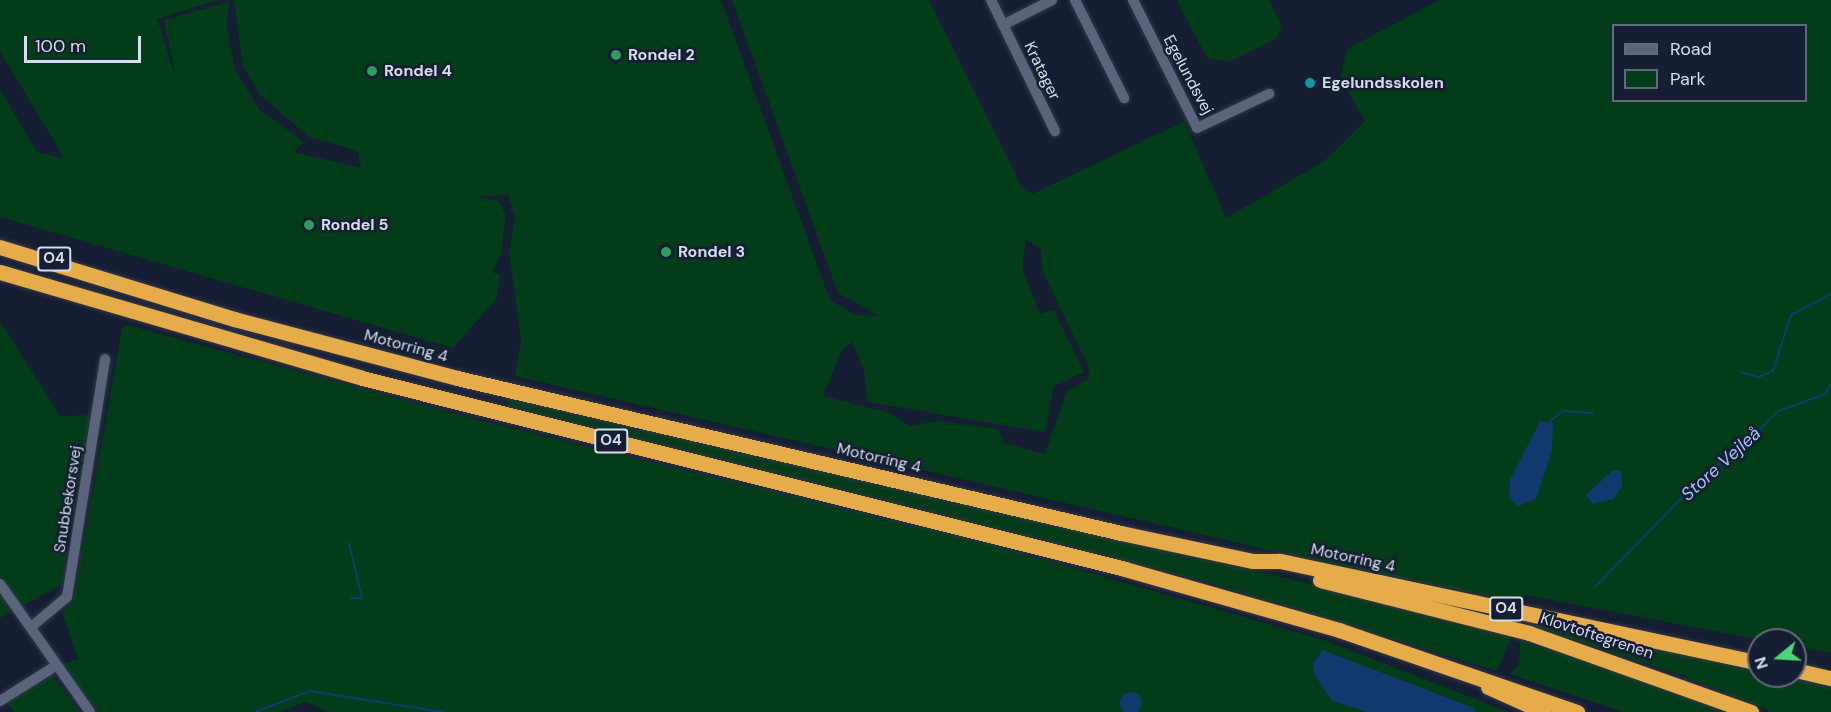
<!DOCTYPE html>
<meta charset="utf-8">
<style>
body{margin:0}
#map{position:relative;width:1831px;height:712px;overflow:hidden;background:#151e32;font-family:"DM Sans",sans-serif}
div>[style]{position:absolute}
.green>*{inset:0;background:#023c18}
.water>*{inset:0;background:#12386e}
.round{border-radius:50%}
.stream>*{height:2px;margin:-1px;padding:0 1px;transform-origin:1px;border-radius:1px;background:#12386e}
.roads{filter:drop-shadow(0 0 2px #313747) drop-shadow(0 0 2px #313747)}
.minor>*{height:10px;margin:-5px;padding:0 5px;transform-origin:5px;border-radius:5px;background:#5a657d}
.highway>*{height:15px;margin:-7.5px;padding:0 7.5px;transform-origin:7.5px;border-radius:7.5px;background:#e6ac4a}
.dots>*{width:16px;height:16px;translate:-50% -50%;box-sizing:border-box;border:3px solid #151e32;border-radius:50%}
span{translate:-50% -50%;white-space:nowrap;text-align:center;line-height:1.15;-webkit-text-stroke:5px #151e32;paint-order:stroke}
.shield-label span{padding:2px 4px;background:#151e32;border:2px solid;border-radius:4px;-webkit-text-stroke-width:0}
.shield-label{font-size:15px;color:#d5dcea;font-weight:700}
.poi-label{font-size:16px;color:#d5dcea;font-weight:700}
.left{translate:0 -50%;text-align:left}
.street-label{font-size:16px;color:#d5dcea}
.water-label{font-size:18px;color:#a1c3f5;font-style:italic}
.legend{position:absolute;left:1612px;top:24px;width:195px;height:78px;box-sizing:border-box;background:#151e32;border:2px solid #626a7c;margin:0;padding:8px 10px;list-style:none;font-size:18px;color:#d5dcea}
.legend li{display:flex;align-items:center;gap:12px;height:30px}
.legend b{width:30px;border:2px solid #626a7c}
.north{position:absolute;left:1747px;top:628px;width:60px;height:60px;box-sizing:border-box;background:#151e32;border:2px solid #626a7c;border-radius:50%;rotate:252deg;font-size:16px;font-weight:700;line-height:24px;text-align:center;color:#d5dcea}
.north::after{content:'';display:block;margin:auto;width:21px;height:27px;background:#4ad778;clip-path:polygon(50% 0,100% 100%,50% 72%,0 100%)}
.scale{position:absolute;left:24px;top:36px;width:117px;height:27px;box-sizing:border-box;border:3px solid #d5dcea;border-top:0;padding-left:8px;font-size:18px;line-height:21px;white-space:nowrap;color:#d5dcea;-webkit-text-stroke:4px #151e32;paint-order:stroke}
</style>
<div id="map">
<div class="green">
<div style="clip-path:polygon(evenodd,0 0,218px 0,157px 19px,176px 79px,164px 20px,229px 2px,227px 27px,235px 70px,259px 109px,304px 142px,294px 152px,361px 168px,358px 151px,309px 137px,260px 95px,242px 63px,234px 0,721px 0,830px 300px,855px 315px,878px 316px,838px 293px,732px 0,929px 0,1022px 187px,1033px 194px,1184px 121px,1226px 218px,1323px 162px,1365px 121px,1340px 78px,1347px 49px,1439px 0,1831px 0,1831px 653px,1795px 646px,1795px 640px,1761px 640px,1525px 595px,1522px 603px,1326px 563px,515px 376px,521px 339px,509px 252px,515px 218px,508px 195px,477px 197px,499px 201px,506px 216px,501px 254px,492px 272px,500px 275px,497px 298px,453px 348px,0 217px,0 89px,37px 152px,65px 159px,0 52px,0 0,1614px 26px,1806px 26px,1806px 100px,1614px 100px,1614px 26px,0 0,1026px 239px,1041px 249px,1042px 270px,1090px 370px,1088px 379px,1067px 391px,1045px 454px,1004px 443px,998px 429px,938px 421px,909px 426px,890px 413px,823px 396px,841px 352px,852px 342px,864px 370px,867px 402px,1045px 432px,1054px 386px,1084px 372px,1054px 310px,1040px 314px,1022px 268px,1026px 239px)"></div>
<div style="clip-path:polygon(1177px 0,1269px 0,1282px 27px,1277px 38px,1229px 62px,1207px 58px)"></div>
<div style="clip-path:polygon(0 321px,61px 417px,92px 414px,61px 585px,0 618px)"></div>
<div style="clip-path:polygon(123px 324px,490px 423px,976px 540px,1324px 640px,1509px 712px,329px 712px,306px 702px,279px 712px,97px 712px,63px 664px,78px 659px,62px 612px,73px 602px)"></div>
<div style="clip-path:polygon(509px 399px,1320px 586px,1512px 636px,1497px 671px,1204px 581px,507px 407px)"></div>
<div style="clip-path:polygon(1528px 619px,1759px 668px,1759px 676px,1831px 682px,1831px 712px,1771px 712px,1676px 673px,1526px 625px)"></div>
<div style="clip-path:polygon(1520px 640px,1592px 661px,1732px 712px,1623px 712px,1510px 674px,1519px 666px)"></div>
<div style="clip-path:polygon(52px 675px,80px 712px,14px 712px,6px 702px)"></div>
</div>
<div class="water">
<div style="clip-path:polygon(1540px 421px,1553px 423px,1552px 451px,1536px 499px,1519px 506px,1509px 498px,1510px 480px)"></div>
<div style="clip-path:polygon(1613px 470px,1622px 471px,1622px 486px,1614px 499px,1592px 504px,1586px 495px)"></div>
<div style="clip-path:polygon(1323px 650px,1474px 708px,1476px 712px,1367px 712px,1332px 701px,1314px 674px,1313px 663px)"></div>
<div class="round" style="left:1120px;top:692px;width:22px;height:22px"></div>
</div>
<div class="stream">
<div style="left:1740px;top:372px;width:20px;rotate:15deg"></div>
<div style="left:1759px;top:377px;width:15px;rotate:-23deg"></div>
<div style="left:1773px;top:371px;width:59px;rotate:-72.2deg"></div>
<div style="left:1791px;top:315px;width:45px;rotate:-27.7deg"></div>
<div style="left:1550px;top:421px;width:16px;rotate:-38deg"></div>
<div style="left:1563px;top:411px;width:30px;rotate:4deg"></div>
<div style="left:349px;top:543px;width:57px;rotate:76.7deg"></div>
<div style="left:362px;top:598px;width:11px;rotate:180deg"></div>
<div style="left:1595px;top:587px;width:162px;rotate:-45.8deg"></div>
<div style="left:1708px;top:471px;width:31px;rotate:-31deg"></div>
<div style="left:1735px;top:455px;width:62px;rotate:-45.7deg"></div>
<div style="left:1778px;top:411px;width:50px;rotate:-19.9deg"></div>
<div style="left:1825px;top:394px;width:12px;rotate:-59deg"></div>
<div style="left:255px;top:712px;width:59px;rotate:-20.9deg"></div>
<div style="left:310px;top:691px;width:135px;rotate:9deg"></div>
</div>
<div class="roads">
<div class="minor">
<div style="left:991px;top:0;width:146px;rotate:64deg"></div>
<div style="left:1075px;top:0;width:110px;rotate:63.4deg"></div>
<div style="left:1133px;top:0;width:143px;rotate:63.4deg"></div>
<div style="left:1197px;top:128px;width:80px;rotate:-25.3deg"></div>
<div style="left:1003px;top:25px;width:55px;rotate:-27deg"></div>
<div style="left:0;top:584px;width:156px;rotate:54.9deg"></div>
<div style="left:31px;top:627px;width:47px;rotate:-39.8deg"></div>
<div style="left:67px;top:597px;width:241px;rotate:-80.9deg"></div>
<div style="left:0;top:701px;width:67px;rotate:-32.3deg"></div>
</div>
<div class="highway">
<div style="left:0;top:247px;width:245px;rotate:17.1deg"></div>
<div style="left:234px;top:319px;width:231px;rotate:14.8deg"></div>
<div style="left:457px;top:378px;width:682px;rotate:13.14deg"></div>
<div style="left:1121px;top:533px;width:135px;rotate:12deg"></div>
<div style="left:1253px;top:561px;width:27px"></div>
<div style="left:1280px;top:561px;width:490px;rotate:12deg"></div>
<div style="left:0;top:272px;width:377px;rotate:16.3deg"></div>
<div style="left:362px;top:378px;width:787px;rotate:14.05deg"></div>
<div style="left:1125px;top:569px;width:223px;rotate:15.9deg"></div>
<div style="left:1339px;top:630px;width:252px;rotate:19deg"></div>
<div style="left:1320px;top:580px;width:216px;rotate:14.2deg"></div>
<div style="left:1529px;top:633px;width:236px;rotate:19.6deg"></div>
<div style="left:1795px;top:670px;width:37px;rotate:13deg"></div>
<div style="left:1488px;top:687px;width:61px;rotate:24.1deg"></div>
</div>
</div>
<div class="dots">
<div style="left:616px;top:55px;background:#2e9e5b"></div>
<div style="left:372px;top:71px;background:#2e9e5b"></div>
<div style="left:1310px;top:83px;background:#0f9aa8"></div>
<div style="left:309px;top:225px;background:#2e9e5b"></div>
<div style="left:666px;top:252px;background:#2e9e5b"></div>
</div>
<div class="shield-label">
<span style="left:54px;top:259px">O4</span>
<span style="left:611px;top:441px">O4</span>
<span style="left:1506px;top:609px">O4</span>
</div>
<div class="poi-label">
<span class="left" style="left:628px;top:55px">Rondel 2</span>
<span class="left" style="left:384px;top:71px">Rondel 4</span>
<span class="left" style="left:1322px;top:83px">Egelundsskolen</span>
<span class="left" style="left:321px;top:225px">Rondel 5</span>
<span class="left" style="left:678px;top:252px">Rondel 3</span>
</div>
<div class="street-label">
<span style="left:1042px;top:71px;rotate:64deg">Kratager</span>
<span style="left:1188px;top:75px;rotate:62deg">Egelundsvej</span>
<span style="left:406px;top:346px;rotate:15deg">Motorring 4</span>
<span style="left:879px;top:458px;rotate:13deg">Motorring 4</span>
<span style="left:68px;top:499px;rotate:-81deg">Snubbekorsvej</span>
<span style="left:1353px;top:558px;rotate:12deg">Motorring 4</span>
<span style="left:1597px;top:636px;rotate:18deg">Klovtoftegrenen</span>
</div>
<div class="water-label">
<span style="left:1721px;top:464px;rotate:-42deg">Store Vejleå</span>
</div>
<ul class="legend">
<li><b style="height:8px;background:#5a657d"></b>Road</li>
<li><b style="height:16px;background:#023c18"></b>Park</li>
</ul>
<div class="north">N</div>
<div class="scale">100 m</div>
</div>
